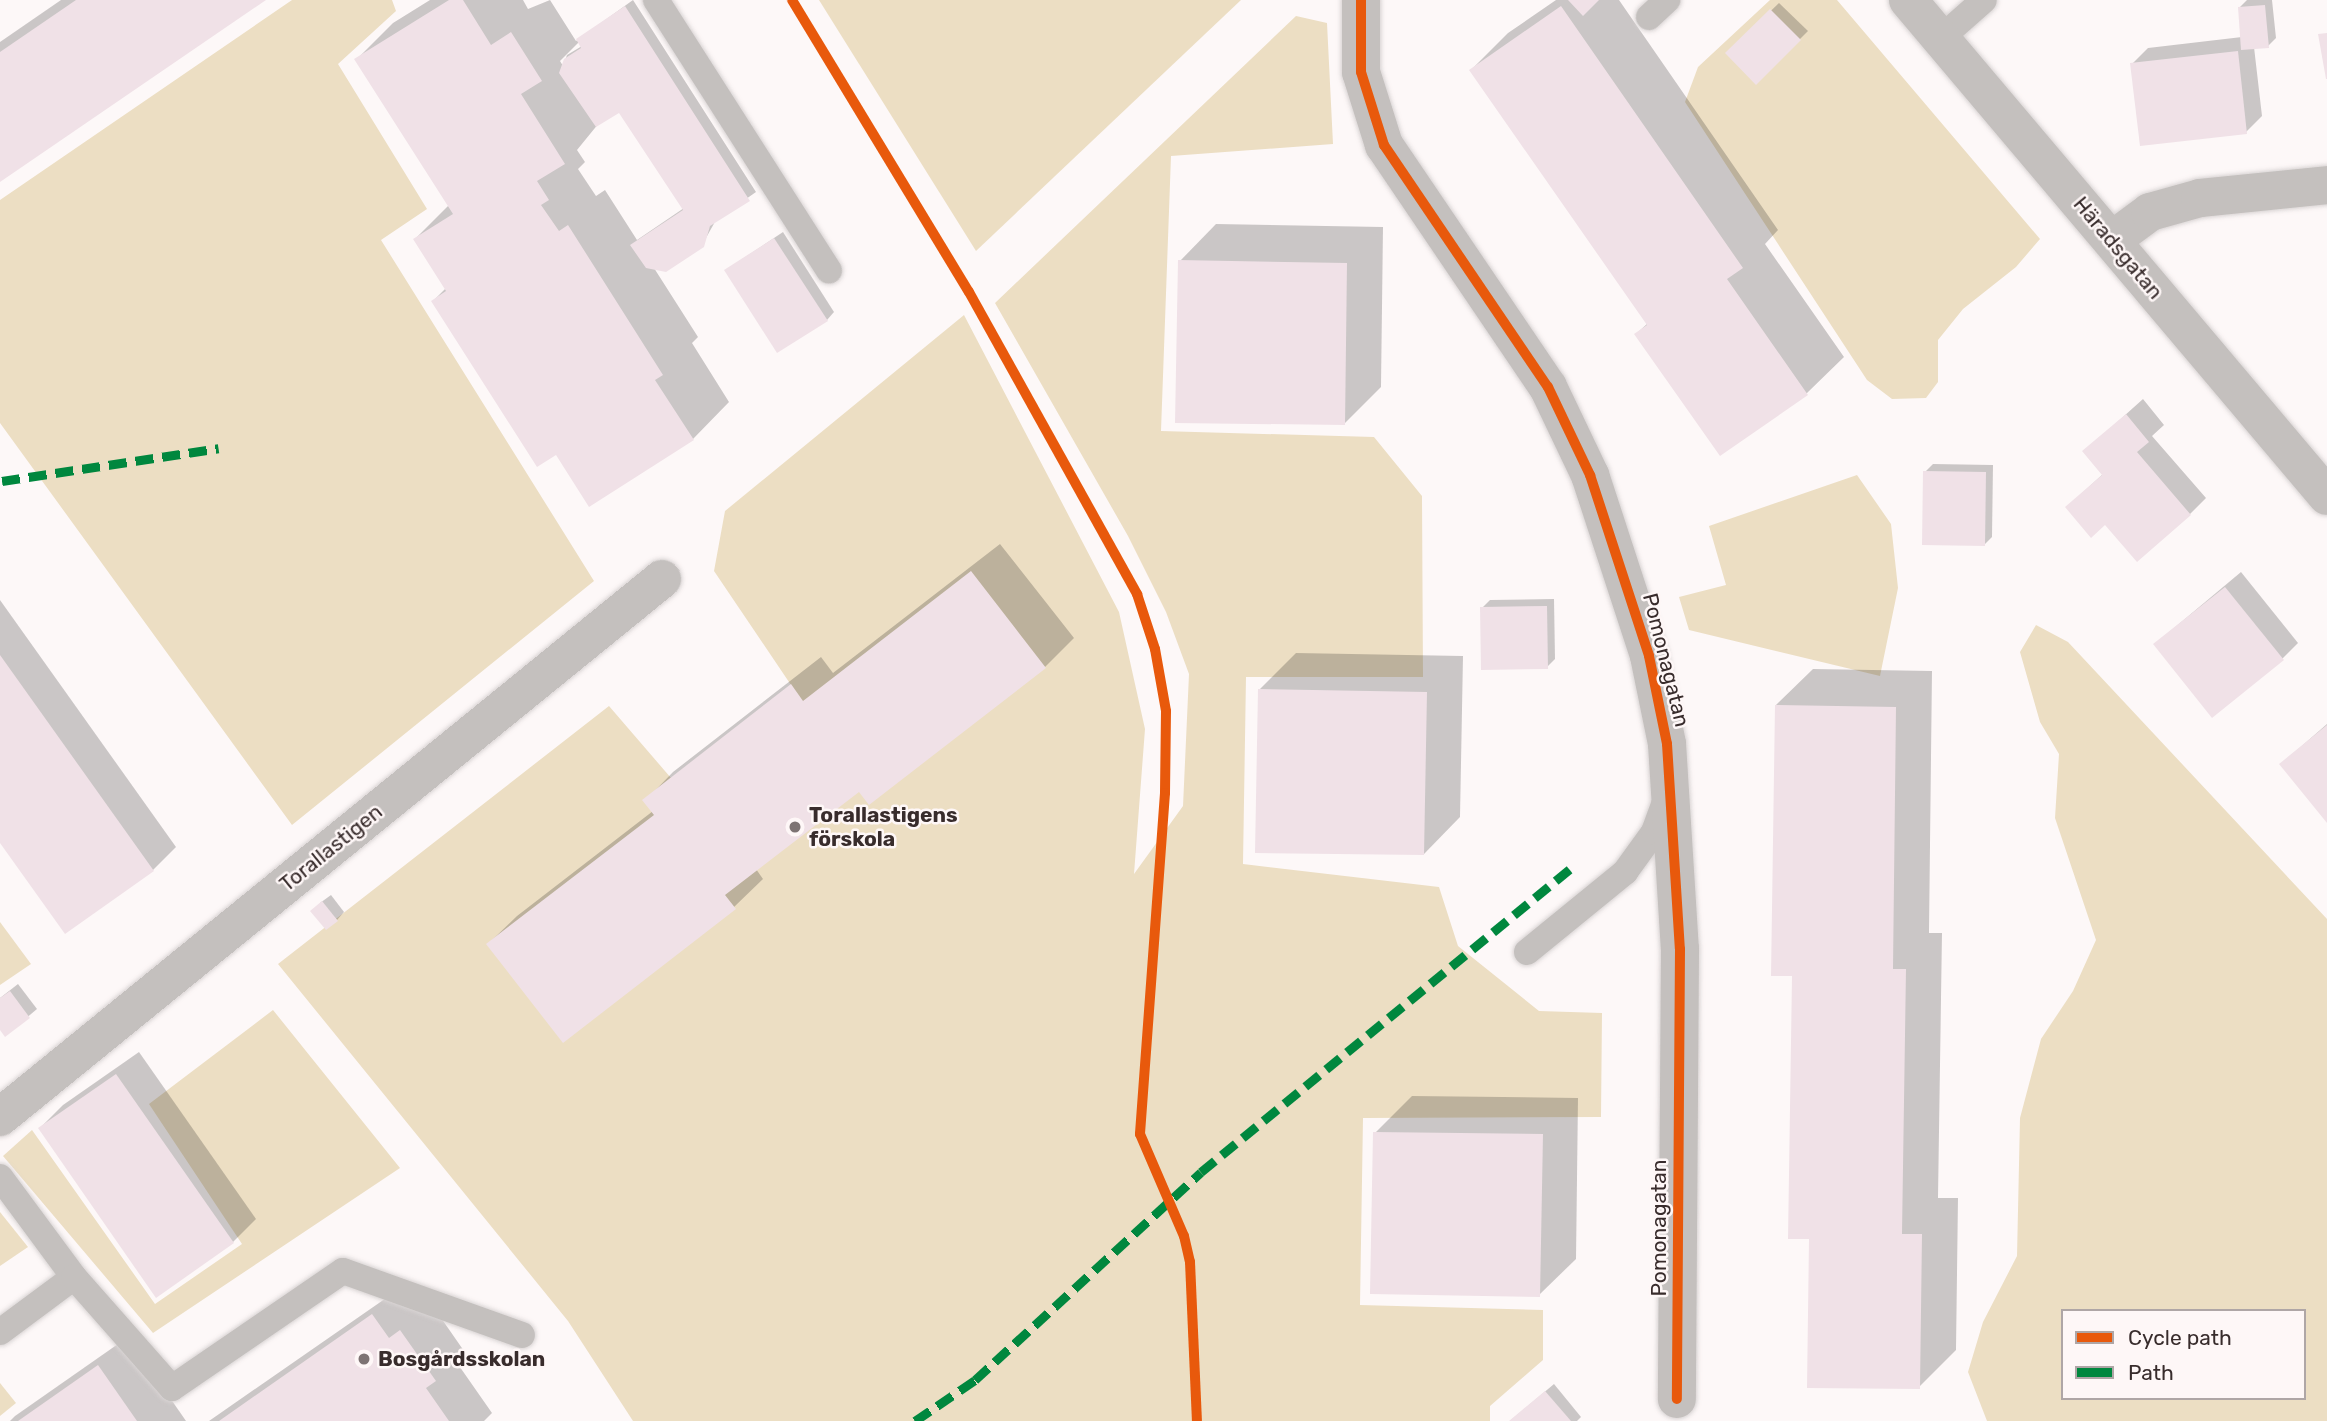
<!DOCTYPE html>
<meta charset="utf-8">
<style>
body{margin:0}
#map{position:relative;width:2327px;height:1421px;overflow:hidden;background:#fdf8f8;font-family:Rubik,sans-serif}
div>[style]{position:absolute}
.green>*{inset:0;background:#ecdec3}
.shadow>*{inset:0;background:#0003}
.building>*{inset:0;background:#f0e1e7}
.roads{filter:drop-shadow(0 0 2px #d9d4d4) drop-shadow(0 0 2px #d9d4d4)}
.service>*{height:26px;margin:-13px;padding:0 13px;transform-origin:13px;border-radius:13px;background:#c4c0be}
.minor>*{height:38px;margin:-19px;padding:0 19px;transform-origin:19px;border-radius:19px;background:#c4c0be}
.quiet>*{height:9px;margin-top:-4.5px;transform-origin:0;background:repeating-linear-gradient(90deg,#00873e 0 18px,transparent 0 27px)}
.cycleway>*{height:10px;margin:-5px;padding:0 5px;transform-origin:5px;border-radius:5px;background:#e8590c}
.dots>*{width:19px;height:19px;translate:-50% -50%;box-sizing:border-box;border:4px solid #fef7f7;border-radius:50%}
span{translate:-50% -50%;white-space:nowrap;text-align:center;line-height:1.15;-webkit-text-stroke:5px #fef7f7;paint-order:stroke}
.street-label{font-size:21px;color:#382c2c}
.poi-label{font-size:21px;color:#382c2c;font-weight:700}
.left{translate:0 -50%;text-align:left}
.legend{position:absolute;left:2061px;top:1309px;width:245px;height:91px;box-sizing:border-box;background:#fef7f7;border:2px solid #afa6a6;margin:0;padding:9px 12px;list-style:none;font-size:21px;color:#382c2c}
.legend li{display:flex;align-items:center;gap:14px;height:35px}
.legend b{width:35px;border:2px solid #afa6a6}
</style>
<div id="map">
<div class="green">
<div style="clip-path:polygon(292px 0,392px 0,396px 11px,338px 64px,427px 209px,381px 240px,594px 581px,292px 825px,0 423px,0 200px)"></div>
<div style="clip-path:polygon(819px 0,1241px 0,976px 251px)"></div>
<div style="clip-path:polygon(1770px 0,1837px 0,2040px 239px,2016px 267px,1963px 309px,1938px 340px,1938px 382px,1926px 398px,1892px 399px,1867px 380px,1685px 102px,1698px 67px)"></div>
<div style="clip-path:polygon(1296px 16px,1327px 23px,1333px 144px,1171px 156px,1161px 431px,1374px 437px,1422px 496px,1423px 677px,1246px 677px,1243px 864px,1439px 887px,1458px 946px,1539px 1011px,1602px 1013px,1601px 1117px,1363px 1118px,1360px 1305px,1543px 1310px,1543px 1360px,1490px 1406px,1490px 1421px,633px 1421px,568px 1321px,278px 964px,609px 706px,671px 778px,791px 685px,714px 571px,725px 511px,964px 315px,1119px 612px,1145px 729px,1134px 874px,1183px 806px,1189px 674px,1166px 612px,1128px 536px,995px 303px)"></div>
<div style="clip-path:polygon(1857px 475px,1891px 524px,1898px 588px,1880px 676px,1689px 630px,1679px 597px,1726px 585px,1709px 526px)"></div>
<div style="clip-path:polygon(evenodd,2036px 625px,2068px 642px,2327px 919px,2327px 1421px,1987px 1421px,1968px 1372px,1983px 1322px,2017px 1256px,2020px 1118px,2041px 1039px,2073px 991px,2096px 940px,2055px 818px,2059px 754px,2040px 722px,2020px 652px,2036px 625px,2063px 1311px,2304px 1311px,2304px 1398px,2063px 1398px,2063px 1311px)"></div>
<div style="clip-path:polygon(0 922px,31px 964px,0 985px)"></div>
<div style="clip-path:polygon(273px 1010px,400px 1168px,153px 1333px,3px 1156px,32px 1130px,155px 1304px,242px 1244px,149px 1104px)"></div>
<div style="clip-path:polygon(0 1212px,28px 1247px,0 1266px)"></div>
<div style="clip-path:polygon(0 1383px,16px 1403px,0 1416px)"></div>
</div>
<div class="shadow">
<div style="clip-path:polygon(61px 0,262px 0,0 179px,0 42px)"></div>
<div style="clip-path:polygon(evenodd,430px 0,523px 0,528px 9px,550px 0,576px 41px,633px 0,756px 192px,716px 220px,702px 245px,654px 268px,698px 337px,692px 343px,729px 402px,693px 439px,556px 453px,433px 301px,446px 288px,415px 239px,449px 205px,357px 59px,393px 23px,430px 0,579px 42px,582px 46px,567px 55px,563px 66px,560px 61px,579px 42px,430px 0,620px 111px,684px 208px,637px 240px,605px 190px,596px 196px,578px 169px,585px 162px,577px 150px,599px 123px,620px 111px)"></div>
<div style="clip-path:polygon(1556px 0,1619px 0,1778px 230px,1765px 244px,1844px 357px,1807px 393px,1720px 454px,1636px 334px,1648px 323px,1471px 70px,1508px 33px)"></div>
<div style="clip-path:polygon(2247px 0,2272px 0,2276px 38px,2268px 46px,2254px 47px,2262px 116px,2246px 132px,2132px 64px,2148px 48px,2242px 37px,2239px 8px)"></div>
<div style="clip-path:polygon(1779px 3px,1808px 31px,1756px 83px,1727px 53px)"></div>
<div style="clip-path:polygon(1216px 224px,1383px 227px,1381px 387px,1344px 424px,1180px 261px)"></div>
<div style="clip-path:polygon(783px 232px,834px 312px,827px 320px,726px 270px)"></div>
<div style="clip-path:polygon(2143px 399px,2164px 425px,2152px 436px,2206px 498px,2190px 514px,2106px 522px,2067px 507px,2104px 473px,2085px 451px)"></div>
<div style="clip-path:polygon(1933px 464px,1993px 465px,1992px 537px,1985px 544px,1925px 472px)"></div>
<div style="clip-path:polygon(1000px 544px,1074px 638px,1045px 667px,869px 803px,859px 789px,756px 869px,763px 879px,734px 907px,488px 944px,517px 916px,653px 811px,645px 801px,673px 772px,821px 657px,833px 673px)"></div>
<div style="clip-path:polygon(2241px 572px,2298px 643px,2282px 659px,2155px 644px)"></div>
<div style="clip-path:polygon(1554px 599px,1555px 659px,1547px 667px,1482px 608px,1490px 600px)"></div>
<div style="clip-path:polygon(0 600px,176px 847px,153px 870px,0 840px)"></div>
<div style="clip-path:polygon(1296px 653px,1463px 656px,1460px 817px,1424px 854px,1259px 690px)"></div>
<div style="clip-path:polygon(1813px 669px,1932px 671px,1929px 933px,1942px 933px,1938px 1198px,1958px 1198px,1956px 1350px,1919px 1387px,1810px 1237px,1776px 705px)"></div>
<div style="clip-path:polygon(2327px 724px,2327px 820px,2281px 764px)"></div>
<div style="clip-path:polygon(331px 895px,344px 912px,337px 920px,320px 903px)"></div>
<div style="clip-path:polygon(18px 984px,37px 1009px,6px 1035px,0 1027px,0 998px)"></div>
<div style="clip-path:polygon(139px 1052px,256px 1219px,233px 1242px,157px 1296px,40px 1128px,63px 1105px)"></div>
<div style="clip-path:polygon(1412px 1096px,1578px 1098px,1576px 1259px,1539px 1295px,1375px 1133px)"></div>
<div style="clip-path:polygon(402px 1287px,430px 1302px,464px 1351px,455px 1360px,492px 1413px,484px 1421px,209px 1421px)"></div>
<div style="clip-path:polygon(128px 1337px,186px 1421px,10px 1421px,15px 1416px)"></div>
<div style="clip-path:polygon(1554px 1384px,1581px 1417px,1577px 1421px,1510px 1421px)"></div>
</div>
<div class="building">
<div style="clip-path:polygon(76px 0,266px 0,0 182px,0 52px)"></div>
<div style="clip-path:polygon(449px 0,463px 0,491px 45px,511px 32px,542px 81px,521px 94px,565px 164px,537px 181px,549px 200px,541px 205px,559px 231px,568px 225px,663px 375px,655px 380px,694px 440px,589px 507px,556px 455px,537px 467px,431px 301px,446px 291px,413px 239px,453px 214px,354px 59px)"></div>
<div style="clip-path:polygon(1568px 0,1599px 0,1583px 16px)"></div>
<div style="clip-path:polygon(2265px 5px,2269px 48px,2241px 50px,2238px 7px)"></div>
<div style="clip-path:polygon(625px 6px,750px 201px,710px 226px,704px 247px,666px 272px,646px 268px,630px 245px,683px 210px,619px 113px,596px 127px,559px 73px,564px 59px,581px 48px,576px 39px)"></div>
<div style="clip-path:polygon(1561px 6px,1743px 268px,1727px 279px,1808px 395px,1720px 456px,1634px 334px,1647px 325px,1469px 70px)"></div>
<div style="clip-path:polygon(1770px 9px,1801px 40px,1756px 85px,1725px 53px)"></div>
<div style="clip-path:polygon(2327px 33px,2327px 79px,2326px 79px,2318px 34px)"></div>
<div style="clip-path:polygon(2238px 51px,2247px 134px,2140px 146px,2130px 63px)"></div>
<div style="clip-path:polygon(774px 238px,828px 321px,777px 353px,724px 270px)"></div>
<div style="clip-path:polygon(1178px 260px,1347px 263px,1345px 425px,1175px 423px)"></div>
<div style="clip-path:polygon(2126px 414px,2149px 442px,2137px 452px,2191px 515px,2137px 562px,2105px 525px,2091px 538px,2065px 507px,2102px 475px,2082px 451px)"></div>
<div style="clip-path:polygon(1923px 471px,1986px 472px,1985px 546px,1922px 545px)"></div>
<div style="clip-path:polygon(971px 571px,1046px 668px,869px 805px,859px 792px,725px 895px,736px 909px,563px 1043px,486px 944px,654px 815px,642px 800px,791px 684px,803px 701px)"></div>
<div style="clip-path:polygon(2225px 587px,2284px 660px,2212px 718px,2153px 644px)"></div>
<div style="clip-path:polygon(1547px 606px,1548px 669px,1481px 670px,1480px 607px)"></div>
<div style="clip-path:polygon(0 655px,154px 871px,65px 934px,0 843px)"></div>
<div style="clip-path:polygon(1258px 689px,1427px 692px,1424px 855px,1255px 853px)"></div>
<div style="clip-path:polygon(1775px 705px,1896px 707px,1893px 969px,1906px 969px,1902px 1234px,1922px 1234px,1920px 1389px,1807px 1388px,1809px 1239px,1788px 1239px,1792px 976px,1771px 976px)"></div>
<div style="clip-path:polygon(2327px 725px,2327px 823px,2279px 764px)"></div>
<div style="clip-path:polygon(322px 901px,338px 921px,326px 930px,310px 911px)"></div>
<div style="clip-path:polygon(10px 991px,30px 1018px,5px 1037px,0 1030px,0 998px)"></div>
<div style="clip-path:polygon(116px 1074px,234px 1243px,156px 1298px,38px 1128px)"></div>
<div style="clip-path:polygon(1373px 1132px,1543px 1134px,1540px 1297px,1370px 1294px)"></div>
<div style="clip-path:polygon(372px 1314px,389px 1338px,400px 1330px,436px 1381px,426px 1388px,449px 1421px,219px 1421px)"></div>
<div style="clip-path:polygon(98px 1365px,137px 1421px,18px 1421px)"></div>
<div style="clip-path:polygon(1545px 1391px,1571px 1421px,1509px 1421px)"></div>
</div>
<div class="roads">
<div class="service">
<div style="left:656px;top:0;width:321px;rotate:57.4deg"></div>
<div style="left:1649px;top:17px;width:25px;rotate:-43deg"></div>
<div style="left:1941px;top:38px;width:57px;rotate:-41.5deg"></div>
<div style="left:1527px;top:952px;width:127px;rotate:-39.2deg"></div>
<div style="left:1625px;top:872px;width:49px;rotate:-54.1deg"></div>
<div style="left:1654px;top:832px;width:32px;rotate:-70deg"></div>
<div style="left:0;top:1177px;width:124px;rotate:53.5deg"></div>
<div style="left:0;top:1332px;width:92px;rotate:-36.6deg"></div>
<div style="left:74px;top:1277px;width:148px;rotate:48.6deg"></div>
<div style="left:172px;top:1388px;width:207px;rotate:-34.4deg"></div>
<div style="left:343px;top:1271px;width:190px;rotate:19.7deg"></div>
</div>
<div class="minor">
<div style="left:1361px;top:0;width:72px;rotate:90deg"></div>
<div style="left:1361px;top:72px;width:77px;rotate:72.5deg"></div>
<div style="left:1384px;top:145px;width:292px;rotate:55.9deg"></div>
<div style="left:1548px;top:387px;width:98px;rotate:64.5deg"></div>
<div style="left:1590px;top:475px;width:190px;rotate:71.9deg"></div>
<div style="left:1649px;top:656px;width:90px;rotate:78.4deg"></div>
<div style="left:1667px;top:744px;width:205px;rotate:86.4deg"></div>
<div style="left:1680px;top:949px;width:450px;rotate:90.4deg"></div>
<div style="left:1908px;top:0;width:649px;rotate:49.81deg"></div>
<div style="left:2112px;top:240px;width:47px;rotate:-36.4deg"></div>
<div style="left:2150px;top:212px;width:52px;rotate:-15.6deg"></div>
<div style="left:2200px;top:198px;width:128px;rotate:-5.8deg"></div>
<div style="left:0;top:1117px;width:853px;rotate:-39.1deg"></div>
</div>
</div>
<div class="quiet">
<div style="left:2px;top:481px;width:219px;rotate:-8.6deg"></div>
<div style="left:915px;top:1421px;width:73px;rotate:-34.3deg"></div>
<div style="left:975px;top:1380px;width:307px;rotate:-42.6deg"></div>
<div style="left:1201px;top:1172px;width:479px;rotate:-39.4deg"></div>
</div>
<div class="cycleway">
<div style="left:792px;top:0;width:341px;rotate:58.8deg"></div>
<div style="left:969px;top:292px;width:346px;rotate:60.9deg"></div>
<div style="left:1137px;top:594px;width:58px;rotate:71.9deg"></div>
<div style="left:1155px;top:649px;width:63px;rotate:79.9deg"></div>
<div style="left:1166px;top:711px;width:82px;rotate:90.7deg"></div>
<div style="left:1165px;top:793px;width:342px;rotate:94.2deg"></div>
<div style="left:1140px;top:1134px;width:111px;rotate:66.7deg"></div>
<div style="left:1184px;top:1236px;width:27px;rotate:77deg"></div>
<div style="left:1190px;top:1262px;width:159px;rotate:87.5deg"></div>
<div style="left:1361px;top:0;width:72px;rotate:90deg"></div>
<div style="left:1361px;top:72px;width:77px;rotate:72.5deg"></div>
<div style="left:1384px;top:145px;width:292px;rotate:55.9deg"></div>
<div style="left:1548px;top:387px;width:98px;rotate:64.5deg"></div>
<div style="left:1590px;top:475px;width:190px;rotate:71.9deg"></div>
<div style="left:1649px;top:656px;width:90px;rotate:78.4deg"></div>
<div style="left:1667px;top:744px;width:205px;rotate:86.4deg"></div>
<div style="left:1680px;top:949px;width:450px;rotate:90.4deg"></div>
</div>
<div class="dots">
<div style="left:795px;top:827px;background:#7d7373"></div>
<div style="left:364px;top:1359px;background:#7d7373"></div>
</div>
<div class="street-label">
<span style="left:2118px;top:248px;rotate:50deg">Häradsgatan</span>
<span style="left:1666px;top:660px;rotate:76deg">Pomonagatan</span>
<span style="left:331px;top:848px;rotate:-39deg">Torallastigen</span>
<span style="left:1659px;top:1228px;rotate:-90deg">Pomonagatan</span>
</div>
<div class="poi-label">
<span class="left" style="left:809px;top:827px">Torallastigens<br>förskola</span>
<span class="left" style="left:378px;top:1359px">Bosgårdsskolan</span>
</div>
<ul class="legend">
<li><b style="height:9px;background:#e8590c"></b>Cycle path</li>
<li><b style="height:9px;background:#00873e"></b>Path</li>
</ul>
</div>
